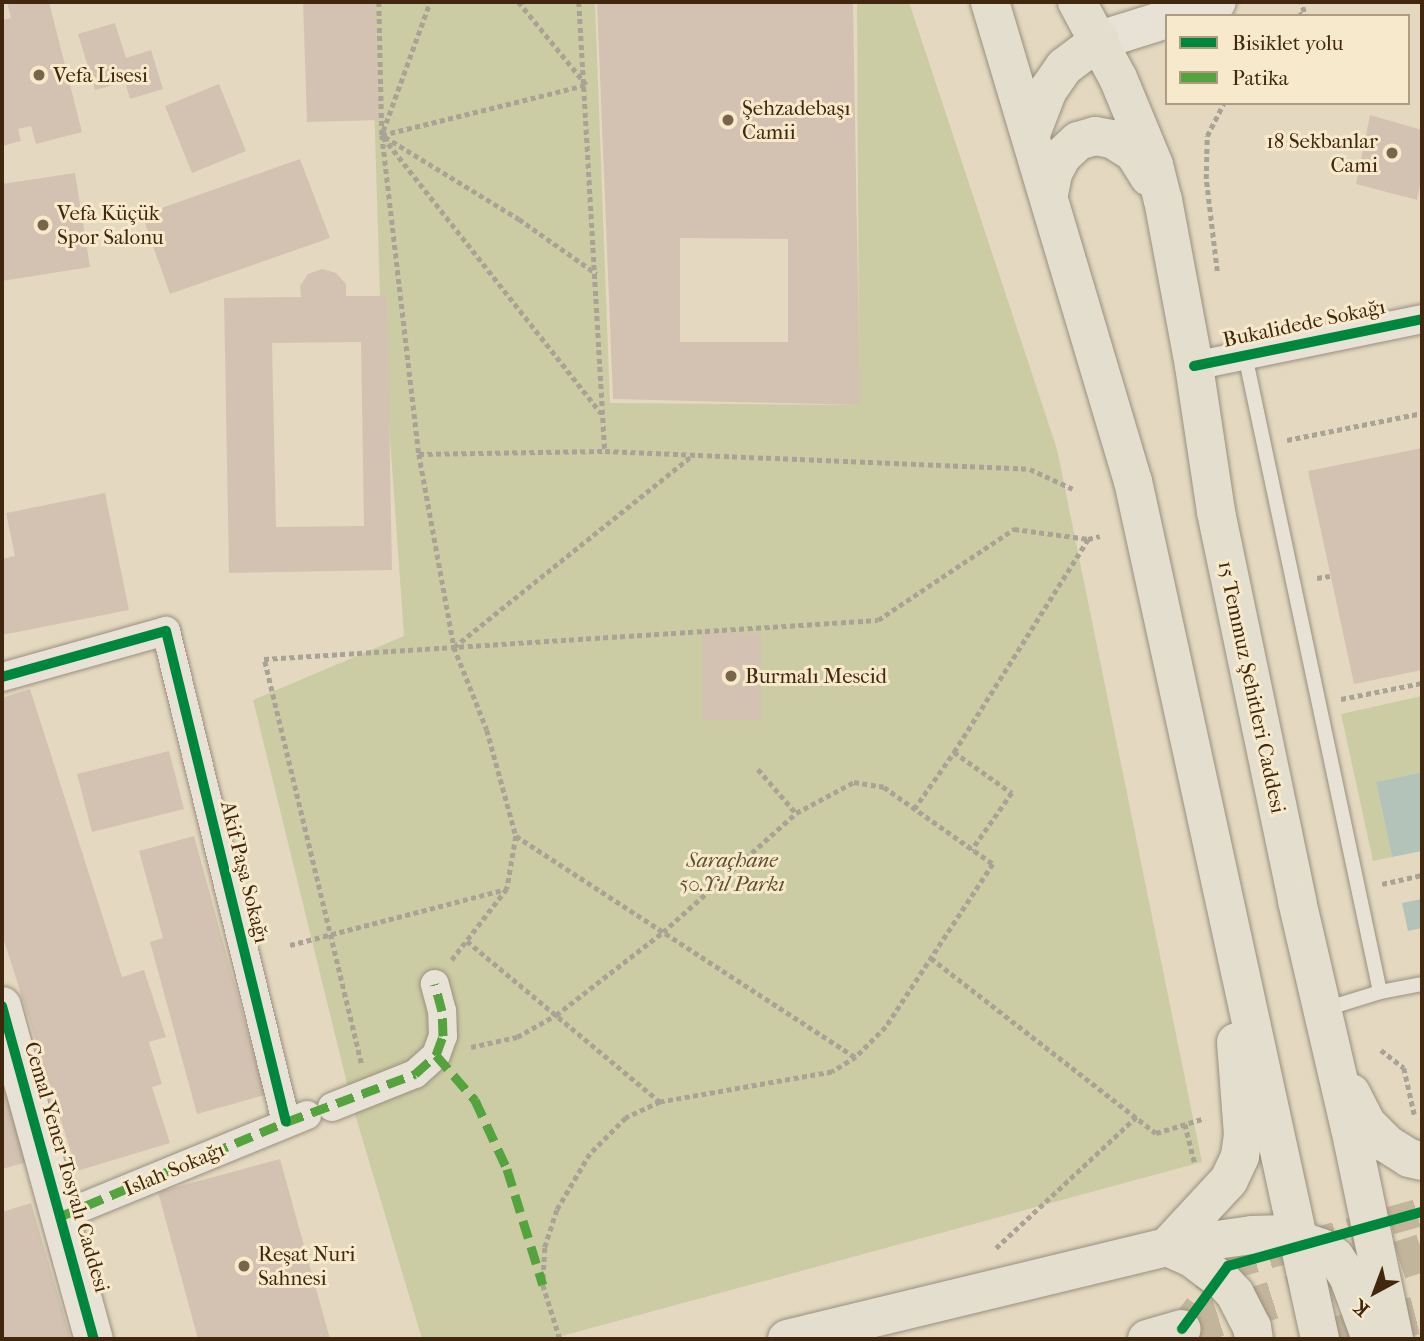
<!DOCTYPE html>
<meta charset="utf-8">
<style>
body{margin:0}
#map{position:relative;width:1424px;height:1341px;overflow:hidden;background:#e4d9c0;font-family:"IM FELL French Canon",serif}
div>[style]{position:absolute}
.green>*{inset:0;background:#cccca4}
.water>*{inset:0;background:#b4c3ba}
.building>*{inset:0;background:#d3c2b1}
.street-tunnel>*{height:28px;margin-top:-14px;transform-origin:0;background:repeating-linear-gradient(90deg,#c3b59c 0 28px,transparent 0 42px)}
.primary-tunnel>*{height:38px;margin-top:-19px;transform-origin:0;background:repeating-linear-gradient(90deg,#c3b59c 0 38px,transparent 0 57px)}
.path>*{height:4.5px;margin-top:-2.25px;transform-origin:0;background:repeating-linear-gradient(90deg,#a9a396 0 5px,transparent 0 8.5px)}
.roads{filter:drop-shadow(0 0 2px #998f7e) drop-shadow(0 0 2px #998f7e)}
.lane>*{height:14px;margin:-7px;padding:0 7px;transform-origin:7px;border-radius:7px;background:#e8e2d6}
.street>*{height:28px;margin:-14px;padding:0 14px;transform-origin:14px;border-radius:14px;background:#e8e2d6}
.secondary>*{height:38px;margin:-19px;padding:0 19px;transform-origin:19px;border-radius:19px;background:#e8e2d6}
.primary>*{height:38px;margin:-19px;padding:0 19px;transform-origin:19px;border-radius:19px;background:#e4decf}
.quiet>*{height:9px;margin-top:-4.5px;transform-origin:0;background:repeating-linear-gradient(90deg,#54a33e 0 18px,transparent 0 27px)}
.cycleway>*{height:10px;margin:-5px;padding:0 5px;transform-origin:5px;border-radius:5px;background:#00873e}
.dots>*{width:19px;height:19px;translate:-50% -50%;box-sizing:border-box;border:4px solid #f7eacc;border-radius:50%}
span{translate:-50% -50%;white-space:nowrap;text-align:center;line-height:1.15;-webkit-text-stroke:6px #f7eacc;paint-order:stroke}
.poi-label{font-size:21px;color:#40270d}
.left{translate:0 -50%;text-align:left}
.right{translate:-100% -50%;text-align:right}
.street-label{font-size:21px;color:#40270d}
.park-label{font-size:21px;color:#5e4e2d;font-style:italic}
.frame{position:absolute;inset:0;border:4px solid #40270d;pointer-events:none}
.legend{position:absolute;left:1165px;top:14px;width:245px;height:91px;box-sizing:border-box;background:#f7eacc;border:2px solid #ae9c80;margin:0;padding:9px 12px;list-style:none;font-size:21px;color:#40270d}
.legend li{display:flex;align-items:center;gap:14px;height:35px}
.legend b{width:35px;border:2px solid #ae9c80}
.north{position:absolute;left:1340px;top:1257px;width:70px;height:70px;-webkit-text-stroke:5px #f7eacc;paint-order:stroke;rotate:221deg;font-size:19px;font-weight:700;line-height:28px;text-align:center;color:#40270d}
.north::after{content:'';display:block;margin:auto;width:24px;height:32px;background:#40270d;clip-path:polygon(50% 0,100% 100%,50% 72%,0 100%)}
</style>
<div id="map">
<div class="green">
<div style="clip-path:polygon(371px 2px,595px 2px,610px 403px,859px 405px,857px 2px,909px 2px,1057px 449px,1202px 1162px,551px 1339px,422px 1339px,352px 1104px,253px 700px,404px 636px,380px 298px)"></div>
<div style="clip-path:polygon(1422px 696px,1422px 772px,1376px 782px,1392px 857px,1373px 861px,1341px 714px)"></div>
</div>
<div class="water">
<div style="clip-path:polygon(1422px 772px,1422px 851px,1392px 857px,1376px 782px)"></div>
<div style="clip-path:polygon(1422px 899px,1422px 928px,1408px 931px,1402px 903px)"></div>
</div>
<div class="building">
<div style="clip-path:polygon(7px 2px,49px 2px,82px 132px,36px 144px,31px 126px,18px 129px,21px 141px,2px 146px,2px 20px,11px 18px)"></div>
<div style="clip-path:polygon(303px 2px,375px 2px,380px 120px,307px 122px)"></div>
<div style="clip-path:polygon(evenodd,597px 2px,853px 2px,860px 405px,613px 399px,597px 2px,680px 238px,788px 239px,788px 342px,680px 342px,680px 238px)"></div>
<div style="clip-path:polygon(115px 23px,126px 58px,151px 50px,163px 89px,130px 99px,125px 82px,95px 90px,78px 34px)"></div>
<div style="clip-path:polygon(219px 84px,246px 151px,192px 173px,165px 106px)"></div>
<div style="clip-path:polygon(1370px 115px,1422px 130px,1422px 176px,1417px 200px,1356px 184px)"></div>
<div style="clip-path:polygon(300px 159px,330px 238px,170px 294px,142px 215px)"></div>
<div style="clip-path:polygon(75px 173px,90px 267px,2px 281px,2px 184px)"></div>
<div style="clip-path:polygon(evenodd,322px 269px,336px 273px,346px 284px,346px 296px,387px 296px,392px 570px,229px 573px,224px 298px,301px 297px,300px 286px,308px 274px,322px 269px,361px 342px,364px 526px,276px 527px,272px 343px,361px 342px)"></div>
<div style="clip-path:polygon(1422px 448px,1422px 670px,1354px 684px,1308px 471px)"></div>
<div style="clip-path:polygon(105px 493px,129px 610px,2px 635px,2px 559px,15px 556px,6px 513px)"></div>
<div style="clip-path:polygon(702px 633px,761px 633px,761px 720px,702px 720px)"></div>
<div style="clip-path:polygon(30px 689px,122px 977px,144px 970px,166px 1037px,149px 1042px,162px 1084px,152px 1087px,170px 1143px,77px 1171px,2px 934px,2px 698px)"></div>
<div style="clip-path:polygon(169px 751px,184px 809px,92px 832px,77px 774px)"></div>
<div style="clip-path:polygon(194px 836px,265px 1095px,197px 1114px,150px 942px,163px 938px,139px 851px)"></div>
<div style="clip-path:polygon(5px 1091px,27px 1162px,2px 1169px,2px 1092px)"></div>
<div style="clip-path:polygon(280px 1159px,330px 1339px,198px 1339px,158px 1192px)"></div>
<div style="clip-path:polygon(31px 1203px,71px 1339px,2px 1339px,2px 1212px)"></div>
</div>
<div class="street-tunnel">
<div style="left:1182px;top:1329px;width:78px;rotate:-53.9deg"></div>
<div style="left:1228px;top:1266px;width:201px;rotate:-15.6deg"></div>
</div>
<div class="primary-tunnel">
<div style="left:1182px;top:1329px;width:252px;rotate:-17.6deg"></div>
<div style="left:1323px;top:1339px;width:102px;rotate:-14.2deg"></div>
</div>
<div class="path">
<div style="left:379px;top:2px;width:133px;rotate:88.7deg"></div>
<div style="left:382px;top:135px;width:321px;rotate:83.4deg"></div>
<div style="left:419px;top:454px;width:196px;rotate:79.7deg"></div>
<div style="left:454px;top:647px;width:89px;rotate:68.3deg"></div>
<div style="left:487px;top:730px;width:110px;rotate:74.7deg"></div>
<div style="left:516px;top:836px;width:54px;rotate:99.6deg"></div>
<div style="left:507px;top:889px;width:90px;rotate:127.8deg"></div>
<div style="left:579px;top:2px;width:450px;rotate:86.7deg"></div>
<div style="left:1298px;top:16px;width:7px;rotate:-34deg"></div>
<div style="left:1304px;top:12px;width:10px;rotate:-107deg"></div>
<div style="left:383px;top:131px;width:137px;rotate:-70deg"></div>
<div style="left:382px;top:135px;width:210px;rotate:-13.8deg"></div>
<div style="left:586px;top:85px;width:107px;rotate:-129.3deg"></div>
<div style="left:383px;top:137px;width:352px;rotate:51.7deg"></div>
<div style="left:385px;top:137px;width:157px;rotate:31.5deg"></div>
<div style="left:519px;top:219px;width:95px;rotate:35.2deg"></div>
<div style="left:1217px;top:271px;width:93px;rotate:-96.8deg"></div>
<div style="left:1206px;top:179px;width:43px;rotate:-88.7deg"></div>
<div style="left:1207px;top:136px;width:37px;rotate:-63deg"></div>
<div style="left:1287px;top:440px;width:138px;rotate:-11.3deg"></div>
<div style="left:419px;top:454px;width:186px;rotate:-0.9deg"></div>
<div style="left:605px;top:451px;width:425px;rotate:2.4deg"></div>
<div style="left:1030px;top:469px;width:47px;rotate:24.9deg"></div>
<div style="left:1317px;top:578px;width:13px;rotate:-9deg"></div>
<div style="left:454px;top:647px;width:307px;rotate:-38.8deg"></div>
<div style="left:1341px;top:699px;width:83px;rotate:-11.2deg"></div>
<div style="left:954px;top:752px;width:71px;rotate:35.3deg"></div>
<div style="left:1012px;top:793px;width:70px;rotate:125.1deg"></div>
<div style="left:758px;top:769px;width:58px;rotate:49.2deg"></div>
<div style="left:914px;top:809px;width:70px;rotate:-54.9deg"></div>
<div style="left:954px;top:752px;width:252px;rotate:-57.8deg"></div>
<div style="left:1088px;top:539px;width:12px;rotate:-14deg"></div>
<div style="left:516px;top:836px;width:405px;rotate:33.1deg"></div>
<div style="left:1382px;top:884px;width:41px;rotate:-12.7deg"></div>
<div style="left:467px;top:941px;width:251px;rotate:39.8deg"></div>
<div style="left:290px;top:945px;width:223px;rotate:-14.5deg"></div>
<div style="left:931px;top:958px;width:285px;rotate:37.9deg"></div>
<div style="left:1156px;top:1133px;width:51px;rotate:-17deg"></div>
<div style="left:471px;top:1047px;width:47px;rotate:-12.3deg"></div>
<div style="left:517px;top:1037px;width:45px;rotate:-29.4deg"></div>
<div style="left:556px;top:1015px;width:135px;rotate:-37.8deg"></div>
<div style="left:663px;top:932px;width:178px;rotate:-41.8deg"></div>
<div style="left:796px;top:813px;width:66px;rotate:-28.1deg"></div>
<div style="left:854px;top:782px;width:30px;rotate:9deg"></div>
<div style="left:884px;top:787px;width:133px;rotate:35.2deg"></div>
<div style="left:993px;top:864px;width:195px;rotate:123.3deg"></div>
<div style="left:886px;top:1027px;width:42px;rotate:135deg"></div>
<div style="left:856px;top:1057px;width:28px;rotate:148deg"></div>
<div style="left:832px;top:1072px;width:175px;rotate:170.1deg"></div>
<div style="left:660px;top:1102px;width:38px;rotate:155deg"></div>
<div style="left:626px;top:1118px;width:51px;rotate:135deg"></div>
<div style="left:590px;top:1154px;width:65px;rotate:120.5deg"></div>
<div style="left:557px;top:1210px;width:40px;rotate:108deg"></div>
<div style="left:545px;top:1248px;width:37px;rotate:93deg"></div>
<div style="left:543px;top:1285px;width:57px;rotate:72.5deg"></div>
<div style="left:1381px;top:1050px;width:29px;rotate:38deg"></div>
<div style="left:1404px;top:1068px;width:50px;rotate:77.3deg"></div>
<div style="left:361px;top:1063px;width:415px;rotate:-103.5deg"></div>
<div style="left:264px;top:659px;width:615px;rotate:-3.63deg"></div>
<div style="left:878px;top:620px;width:164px;rotate:-33.8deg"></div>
<div style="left:1014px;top:529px;width:75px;rotate:7.7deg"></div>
<div style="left:1185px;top:1124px;width:41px;rotate:76deg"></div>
<div style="left:996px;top:1248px;width:192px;rotate:-43.1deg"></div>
</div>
<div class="roads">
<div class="lane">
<div style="left:1245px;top:355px;width:651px;rotate:78.03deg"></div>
<div style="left:1322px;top:1010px;width:61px;rotate:-17.2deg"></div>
<div style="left:1380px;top:992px;width:43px;rotate:-10.8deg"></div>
</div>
<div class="street">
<div style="left:1194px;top:366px;width:233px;rotate:-11.6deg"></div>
<div style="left:2px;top:677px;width:170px;rotate:-15.7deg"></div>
<div style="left:166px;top:631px;width:505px;rotate:76.27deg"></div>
<div style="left:332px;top:1107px;width:89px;rotate:-21.7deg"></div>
<div style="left:415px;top:1074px;width:28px;rotate:-42deg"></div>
<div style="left:436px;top:1055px;width:20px;rotate:-70deg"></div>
<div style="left:443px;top:1036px;width:25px;rotate:-92deg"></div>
<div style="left:442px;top:1011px;width:28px;rotate:-105deg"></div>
<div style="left:61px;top:1216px;width:266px;rotate:-22.3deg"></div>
</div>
<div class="secondary">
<div style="left:1177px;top:16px;width:42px;rotate:-19.3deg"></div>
<div style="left:1100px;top:40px;width:70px;rotate:-17.4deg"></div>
<div style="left:2px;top:1006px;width:345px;rotate:74.6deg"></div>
</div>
<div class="primary">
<div style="left:990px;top:2px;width:500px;rotate:73.4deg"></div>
<div style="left:1133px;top:481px;width:878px;rotate:77.7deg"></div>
<div style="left:1077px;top:2px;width:86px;rotate:61.7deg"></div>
<div style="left:1118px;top:78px;width:94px;rotate:67.5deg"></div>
<div style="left:1154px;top:165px;width:36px;rotate:76deg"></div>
<div style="left:1163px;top:200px;width:169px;rotate:79.4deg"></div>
<div style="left:1194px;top:366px;width:148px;rotate:81.4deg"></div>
<div style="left:1216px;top:512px;width:397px;rotate:78.2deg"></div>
<div style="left:1297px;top:901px;width:233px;rotate:76.9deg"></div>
<div style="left:1350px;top:1128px;width:216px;rotate:78.2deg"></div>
<div style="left:1031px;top:134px;width:47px;rotate:-68.9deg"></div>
<div style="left:1048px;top:90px;width:28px;rotate:-55deg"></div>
<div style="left:1064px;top:67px;width:45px;rotate:-36.9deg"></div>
<div style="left:1049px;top:194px;width:21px;rotate:-79deg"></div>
<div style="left:1053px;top:173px;width:19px;rotate:-62deg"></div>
<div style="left:1062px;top:156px;width:22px;rotate:-43deg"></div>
<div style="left:1078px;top:141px;width:18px;rotate:-16deg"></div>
<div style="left:1095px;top:136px;width:17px;rotate:10deg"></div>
<div style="left:1112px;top:139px;width:26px;rotate:32deg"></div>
<div style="left:1134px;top:153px;width:28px;rotate:58deg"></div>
<div style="left:1351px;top:1093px;width:35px;rotate:63deg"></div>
<div style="left:1367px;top:1124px;width:28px;rotate:45deg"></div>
<div style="left:1387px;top:1144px;width:26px;rotate:32deg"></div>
<div style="left:1409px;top:1158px;width:13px;rotate:13deg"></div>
<div style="left:1167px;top:1247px;width:91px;rotate:-47.2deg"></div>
<div style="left:1229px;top:1180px;width:26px;rotate:-65deg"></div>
<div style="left:1240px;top:1156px;width:21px;rotate:-82deg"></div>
<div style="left:1243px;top:1135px;width:93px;rotate:-94.3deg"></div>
<div style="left:1167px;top:1247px;width:27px;rotate:24deg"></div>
<div style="left:1192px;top:1258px;width:39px;rotate:37deg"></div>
<div style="left:1223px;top:1281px;width:18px;rotate:47deg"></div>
<div style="left:1235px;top:1294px;width:37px;rotate:63deg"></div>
<div style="left:1252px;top:1327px;width:12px;rotate:81deg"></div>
<div style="left:787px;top:1339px;width:391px;rotate:-13.6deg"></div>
<div style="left:1167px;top:1247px;width:86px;rotate:-8deg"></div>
<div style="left:1252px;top:1235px;width:29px;rotate:-2deg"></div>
<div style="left:1281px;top:1234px;width:43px;rotate:18.9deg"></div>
<div style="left:1322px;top:1248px;width:16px;rotate:35deg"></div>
<div style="left:1335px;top:1257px;width:23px;rotate:56deg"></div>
<div style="left:1348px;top:1276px;width:67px;rotate:69.9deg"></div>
<div style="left:1147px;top:1339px;width:36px;rotate:-16deg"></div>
</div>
</div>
<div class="quiet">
<div style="left:436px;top:1055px;width:60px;rotate:49.1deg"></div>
<div style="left:475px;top:1100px;width:76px;rotate:65.1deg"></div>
<div style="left:507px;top:1169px;width:121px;rotate:72.8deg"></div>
<div style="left:61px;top:1216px;width:244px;rotate:-22.7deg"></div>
<div style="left:286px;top:1122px;width:138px;rotate:-20.4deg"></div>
<div style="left:415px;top:1074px;width:28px;rotate:-42deg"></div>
<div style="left:436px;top:1055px;width:20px;rotate:-70deg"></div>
<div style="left:443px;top:1036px;width:25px;rotate:-92deg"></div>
<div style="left:442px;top:1011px;width:28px;rotate:-105deg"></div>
</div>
<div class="cycleway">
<div style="left:1194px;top:366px;width:233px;rotate:-11.6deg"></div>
<div style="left:2px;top:677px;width:170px;rotate:-15.7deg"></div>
<div style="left:166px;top:631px;width:505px;rotate:76.27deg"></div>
<div style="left:2px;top:1006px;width:345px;rotate:74.6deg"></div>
<div style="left:1182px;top:1329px;width:78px;rotate:-53.9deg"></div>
<div style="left:1228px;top:1266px;width:201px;rotate:-15.6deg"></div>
</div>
<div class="dots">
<div style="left:39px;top:75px;background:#79654c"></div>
<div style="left:728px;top:120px;background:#79654c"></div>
<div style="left:1392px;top:153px;background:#79654c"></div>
<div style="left:43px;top:225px;background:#79654c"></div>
<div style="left:731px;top:676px;background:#79654c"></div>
<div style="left:244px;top:1266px;background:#79654c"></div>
</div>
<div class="poi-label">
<span class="left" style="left:53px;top:75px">Vefa Lisesi</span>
<span class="left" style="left:742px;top:120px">Şehzadebaşı<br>Camii</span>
<span class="right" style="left:1378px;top:153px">18 Sekbanlar<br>Cami</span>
<span class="left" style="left:57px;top:225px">Vefa Küçük<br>Spor Salonu</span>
<span class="left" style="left:745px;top:676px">Burmalı Mescid</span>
<span class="left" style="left:258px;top:1266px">Reşat Nuri<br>Sahnesi</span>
</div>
<div class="street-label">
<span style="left:1304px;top:323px;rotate:-12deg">Bukalidede Sokağı</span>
<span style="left:1252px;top:687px;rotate:78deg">15 Temmuz Şehitleri Caddesi</span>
<span style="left:245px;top:872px;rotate:76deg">Akif Paşa Sokağı</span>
<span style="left:67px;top:1167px;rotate:74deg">Cemal Yener Tosyalı Caddesi</span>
<span style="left:174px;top:1169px;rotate:-23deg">Islah Sokağı</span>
</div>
<div class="park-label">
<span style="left:732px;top:872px">Saraçhane<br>50.Yıl Parkı</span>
</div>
<div class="frame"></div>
<ul class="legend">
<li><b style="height:9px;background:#00873e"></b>Bisiklet yolu</li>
<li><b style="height:9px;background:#54a33e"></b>Patika</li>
</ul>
<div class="north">K</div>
</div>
